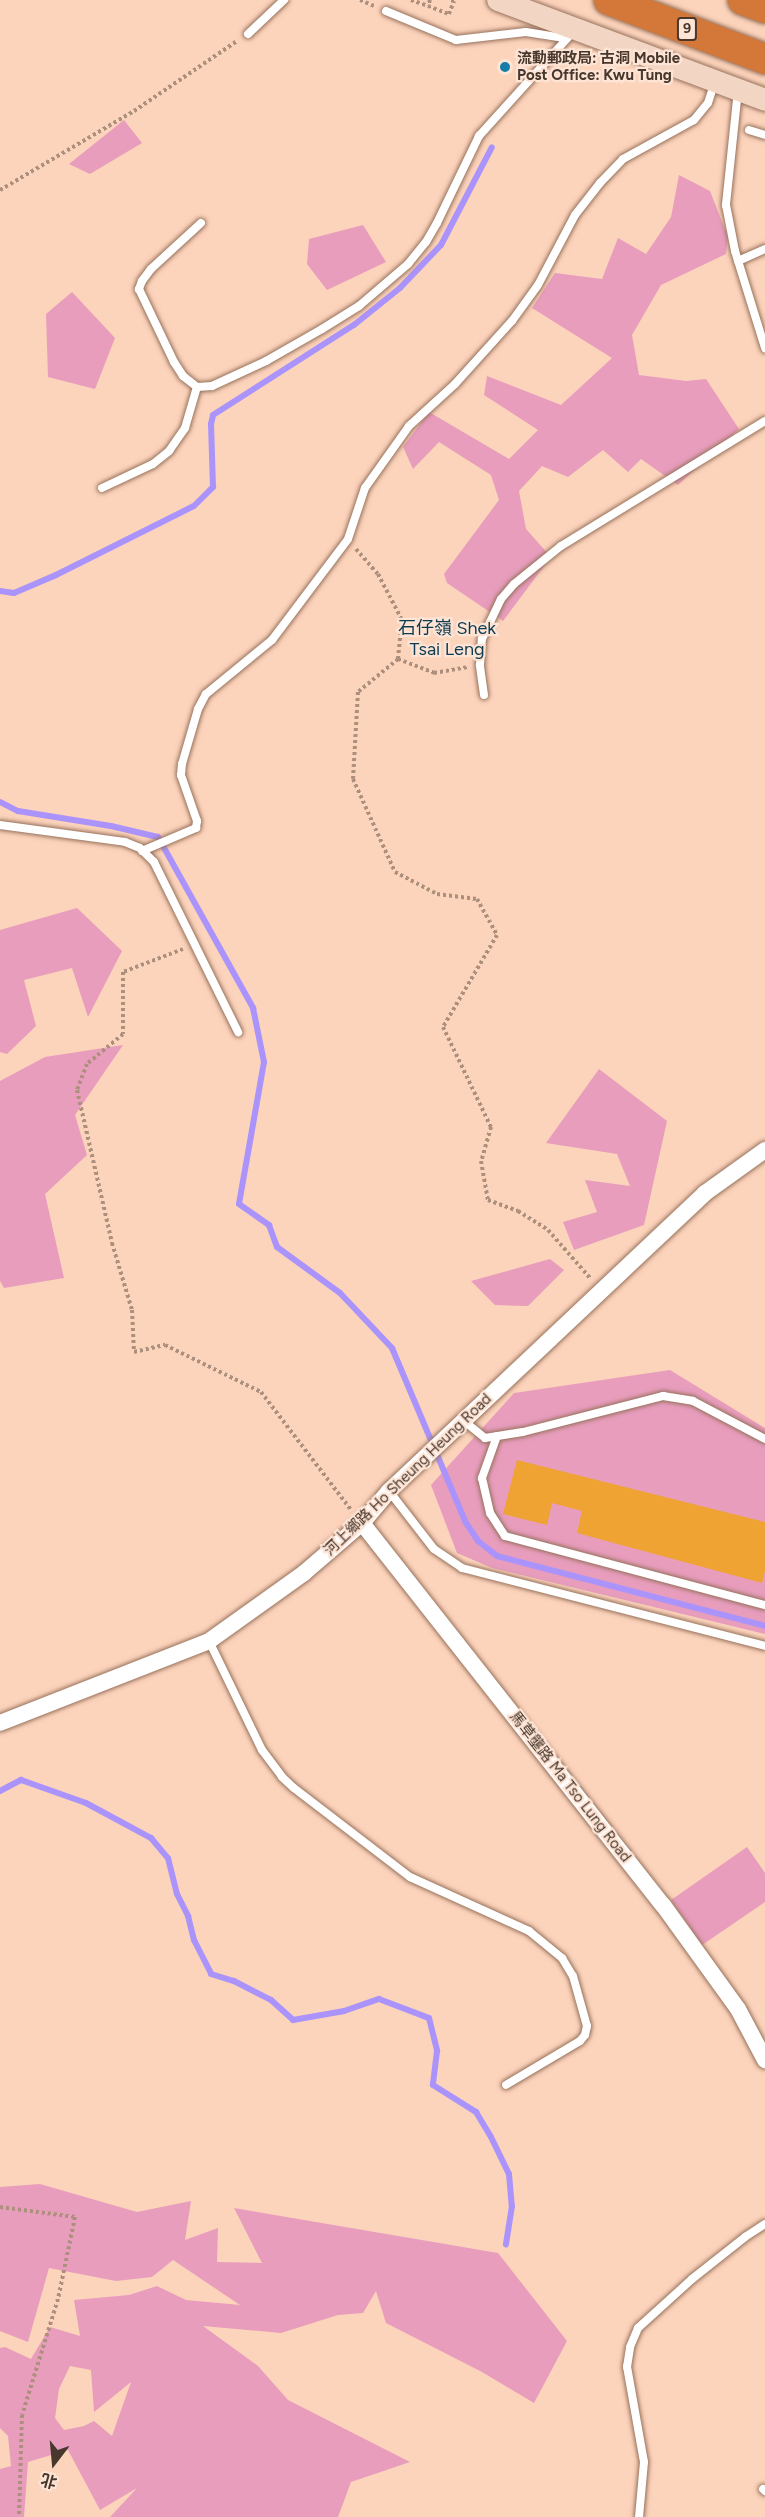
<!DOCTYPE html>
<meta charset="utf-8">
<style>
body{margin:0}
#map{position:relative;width:765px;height:2517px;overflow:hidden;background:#fcd3bb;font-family:Figtree,"Noto Sans SC",sans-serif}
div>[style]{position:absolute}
.green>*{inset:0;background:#e89dbd}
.stream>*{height:6px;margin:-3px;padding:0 3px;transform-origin:3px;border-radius:3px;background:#aa93fb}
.building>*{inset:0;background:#eea332}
.path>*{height:4px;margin-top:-2px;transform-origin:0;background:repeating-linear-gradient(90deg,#ad8f7d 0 3px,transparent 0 6px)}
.roads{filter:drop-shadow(0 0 2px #97725c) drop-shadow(0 0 2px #97725c)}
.lane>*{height:8px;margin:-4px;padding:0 4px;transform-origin:4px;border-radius:4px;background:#fff}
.street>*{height:16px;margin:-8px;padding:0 8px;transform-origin:8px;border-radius:8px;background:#fff}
.secondary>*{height:22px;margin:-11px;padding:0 11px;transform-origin:11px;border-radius:11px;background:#f2d6c3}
.highway>*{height:30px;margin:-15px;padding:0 15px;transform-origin:15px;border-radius:15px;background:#d37838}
.path-bridge>*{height:4px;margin-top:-2px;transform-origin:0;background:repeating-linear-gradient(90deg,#ad8f7d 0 3px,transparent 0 6px)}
.dots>*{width:16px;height:16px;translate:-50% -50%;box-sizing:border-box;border:3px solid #fee4d5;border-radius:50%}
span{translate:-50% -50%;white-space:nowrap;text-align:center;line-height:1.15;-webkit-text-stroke:4.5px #fee4d5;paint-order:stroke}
.shield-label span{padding:2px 4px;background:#fee4d5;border:2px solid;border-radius:4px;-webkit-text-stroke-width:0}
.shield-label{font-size:14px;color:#47372d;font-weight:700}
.poi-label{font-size:15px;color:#47372d;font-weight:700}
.left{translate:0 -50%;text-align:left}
.street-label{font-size:15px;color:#47372d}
.quarter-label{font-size:18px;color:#0e3b50}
.north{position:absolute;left:24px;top:2433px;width:60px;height:60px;-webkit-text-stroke:4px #fee4d5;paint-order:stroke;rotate:196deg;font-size:16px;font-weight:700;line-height:24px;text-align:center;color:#47372d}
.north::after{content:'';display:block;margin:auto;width:21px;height:27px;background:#47372d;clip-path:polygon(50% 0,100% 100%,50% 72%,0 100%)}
</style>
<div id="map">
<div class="green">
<div style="clip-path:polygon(124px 120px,142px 143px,90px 174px,69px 164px)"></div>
<div style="clip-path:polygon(679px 175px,710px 191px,728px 237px,726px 254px,661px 285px,632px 335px,639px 375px,686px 381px,706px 379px,739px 429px,678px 485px,641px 459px,628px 472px,603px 450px,568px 477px,542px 466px,519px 491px,526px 529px,551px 557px,503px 621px,447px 583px,444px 574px,499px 500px,491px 475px,439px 442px,413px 469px,403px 447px,429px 412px,509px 459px,538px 430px,484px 395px,487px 376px,561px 405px,612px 358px,532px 308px,555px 273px,602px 279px,618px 238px,646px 254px,671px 217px)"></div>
<div style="clip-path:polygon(363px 225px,386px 262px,327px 290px,307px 264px,309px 239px)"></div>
<div style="clip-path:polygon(72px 292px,115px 338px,95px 389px,48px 377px,46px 314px)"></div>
<div style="clip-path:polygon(77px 908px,122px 951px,88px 1017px,72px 968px,24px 980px,36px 1026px,7px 1054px,0 1052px,0 930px)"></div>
<div style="clip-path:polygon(123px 1045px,75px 1115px,87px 1155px,45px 1194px,64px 1278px,4px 1288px,0 1281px,0 1081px,45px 1057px)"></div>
<div style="clip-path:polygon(599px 1069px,667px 1121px,644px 1225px,574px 1250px,563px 1222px,597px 1212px,585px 1180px,630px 1186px,617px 1154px,546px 1143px)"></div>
<div style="clip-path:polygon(550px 1259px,564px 1270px,528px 1306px,495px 1305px,471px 1281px)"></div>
<div style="clip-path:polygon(670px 1370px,765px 1428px,765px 1634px,492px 1568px,457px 1553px,431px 1485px,514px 1393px)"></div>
<div style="clip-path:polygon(747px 1847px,765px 1873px,765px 1902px,702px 1945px,671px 1900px)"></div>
<div style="clip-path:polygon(evenodd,40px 2184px,137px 2212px,191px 2201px,185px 2240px,218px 2228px,217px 2262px,262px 2263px,234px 2208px,498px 2253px,567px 2341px,534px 2403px,482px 2372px,386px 2323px,376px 2291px,363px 2313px,338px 2315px,281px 2333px,203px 2326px,258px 2366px,288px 2400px,410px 2462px,351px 2482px,338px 2517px,110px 2517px,137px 2488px,100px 2510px,68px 2450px,28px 2462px,24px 2517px,0 2517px,0 2469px,11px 2466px,8px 2436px,0 2428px,0 2348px,5px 2347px,31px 2359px,50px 2327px,80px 2336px,74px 2300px,129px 2295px,157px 2286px,186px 2300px,240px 2305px,173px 2260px,152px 2277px,116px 2281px,49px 2268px,28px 2342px,0 2331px,0 2187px,40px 2184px,70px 2366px,91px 2370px,94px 2412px,131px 2382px,112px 2436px,94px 2421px,84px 2426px,64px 2430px,55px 2418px,59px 2389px,70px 2366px)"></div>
</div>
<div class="stream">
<div style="left:0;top:591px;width:14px;rotate:8deg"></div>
<div style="left:14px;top:593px;width:46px;rotate:-23.2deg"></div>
<div style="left:56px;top:575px;width:154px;rotate:-26.6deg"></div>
<div style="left:194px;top:506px;width:27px;rotate:-45deg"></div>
<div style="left:213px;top:487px;width:63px;rotate:-91.8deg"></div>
<div style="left:211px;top:424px;width:9px;rotate:-77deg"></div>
<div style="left:213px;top:415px;width:167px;rotate:-32.6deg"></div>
<div style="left:354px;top:325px;width:59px;rotate:-38.8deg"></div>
<div style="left:400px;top:288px;width:59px;rotate:-46.4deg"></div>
<div style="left:441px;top:245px;width:110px;rotate:-62.5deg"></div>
<div style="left:0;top:802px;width:20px;rotate:27deg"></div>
<div style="left:18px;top:811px;width:94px;rotate:9.2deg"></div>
<div style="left:111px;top:826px;width:48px;rotate:13.2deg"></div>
<div style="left:158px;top:837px;width:196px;rotate:60.9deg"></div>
<div style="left:253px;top:1008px;width:55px;rotate:78.5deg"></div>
<div style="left:264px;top:1062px;width:144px;rotate:100deg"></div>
<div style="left:239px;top:1204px;width:37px;rotate:35deg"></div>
<div style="left:269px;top:1225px;width:23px;rotate:70deg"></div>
<div style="left:277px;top:1247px;width:78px;rotate:36.1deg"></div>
<div style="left:340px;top:1293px;width:76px;rotate:46.6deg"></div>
<div style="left:392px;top:1348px;width:190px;rotate:67.1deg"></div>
<div style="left:466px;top:1523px;width:22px;rotate:56deg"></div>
<div style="left:478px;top:1541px;width:24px;rotate:38deg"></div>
<div style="left:497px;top:1556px;width:277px;rotate:14.6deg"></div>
<div style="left:0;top:1791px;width:24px;rotate:-28deg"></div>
<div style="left:21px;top:1780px;width:69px;rotate:19.5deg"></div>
<div style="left:86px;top:1803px;width:74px;rotate:28.3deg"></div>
<div style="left:151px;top:1838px;width:26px;rotate:50deg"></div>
<div style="left:168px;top:1858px;width:37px;rotate:76deg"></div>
<div style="left:177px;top:1894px;width:25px;rotate:63deg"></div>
<div style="left:188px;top:1916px;width:25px;rotate:76deg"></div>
<div style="left:194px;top:1940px;width:38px;rotate:63deg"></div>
<div style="left:211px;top:1974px;width:24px;rotate:17deg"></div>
<div style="left:234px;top:1981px;width:42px;rotate:27.2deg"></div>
<div style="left:271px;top:2000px;width:30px;rotate:42deg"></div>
<div style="left:293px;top:2020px;width:52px;rotate:-10deg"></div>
<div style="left:344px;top:2011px;width:37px;rotate:-19deg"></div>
<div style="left:379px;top:1999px;width:53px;rotate:20.8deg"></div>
<div style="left:429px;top:2018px;width:34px;rotate:76deg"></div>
<div style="left:437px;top:2051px;width:34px;rotate:97deg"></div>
<div style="left:433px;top:2085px;width:51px;rotate:32.1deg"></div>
<div style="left:476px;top:2112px;width:29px;rotate:59deg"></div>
<div style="left:491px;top:2137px;width:41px;rotate:64.1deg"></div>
<div style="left:509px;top:2174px;width:32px;rotate:85deg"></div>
<div style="left:512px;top:2206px;width:39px;rotate:99deg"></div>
</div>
<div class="building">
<div style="clip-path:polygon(517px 1460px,765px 1522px,765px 1571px,762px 1583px,577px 1533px,582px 1511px,552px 1503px,547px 1525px,503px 1514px)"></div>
</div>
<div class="path">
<div style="left:360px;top:0;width:15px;rotate:23deg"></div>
<div style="left:430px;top:0;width:6px;rotate:108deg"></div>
<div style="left:428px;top:6px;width:22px;rotate:21deg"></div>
<div style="left:449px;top:14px;width:14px;rotate:-69deg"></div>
<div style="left:454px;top:1px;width:4px;rotate:-166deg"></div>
<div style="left:0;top:190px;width:156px;rotate:-30.5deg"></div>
<div style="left:134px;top:111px;width:125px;rotate:-34.2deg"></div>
<div style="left:356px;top:549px;width:33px;rotate:49deg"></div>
<div style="left:378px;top:574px;width:52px;rotate:62.4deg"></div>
<div style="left:402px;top:620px;width:39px;rotate:96deg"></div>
<div style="left:398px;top:659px;width:39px;rotate:21deg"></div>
<div style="left:434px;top:673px;width:34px;rotate:-10deg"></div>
<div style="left:398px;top:659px;width:52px;rotate:140.5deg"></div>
<div style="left:358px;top:692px;width:87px;rotate:93.3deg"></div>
<div style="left:353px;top:779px;width:102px;rotate:65.7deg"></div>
<div style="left:395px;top:872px;width:47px;rotate:27.6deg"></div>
<div style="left:437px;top:894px;width:40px;rotate:7.1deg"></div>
<div style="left:477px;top:899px;width:41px;rotate:60.9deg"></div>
<div style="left:497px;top:935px;width:107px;rotate:120.4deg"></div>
<div style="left:443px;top:1027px;width:111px;rotate:64.4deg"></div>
<div style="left:491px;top:1127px;width:35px;rotate:106deg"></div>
<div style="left:481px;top:1161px;width:40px;rotate:80deg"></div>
<div style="left:488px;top:1200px;width:32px;rotate:20deg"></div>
<div style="left:518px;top:1211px;width:36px;rotate:32deg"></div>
<div style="left:548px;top:1230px;width:64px;rotate:48.8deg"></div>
<div style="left:183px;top:949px;width:64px;rotate:159deg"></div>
<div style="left:123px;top:972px;width:62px;rotate:90deg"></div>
<div style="left:123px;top:1034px;width:47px;rotate:140.2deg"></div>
<div style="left:87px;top:1064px;width:28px;rotate:111deg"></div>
<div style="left:77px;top:1090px;width:157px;rotate:77.1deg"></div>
<div style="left:112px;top:1243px;width:70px;rotate:73.4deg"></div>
<div style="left:132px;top:1310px;width:42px;rotate:87.3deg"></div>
<div style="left:134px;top:1352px;width:32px;rotate:-13deg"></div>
<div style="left:165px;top:1345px;width:107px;rotate:26.1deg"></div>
<div style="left:261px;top:1392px;width:150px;rotate:52.6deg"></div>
<div style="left:0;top:2207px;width:76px;rotate:7.6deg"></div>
<div style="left:75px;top:2217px;width:84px;rotate:101.7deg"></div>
<div style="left:58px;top:2299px;width:121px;rotate:107.2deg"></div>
<div style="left:22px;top:2415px;width:102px;rotate:91.7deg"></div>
</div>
<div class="roads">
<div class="lane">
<div style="left:386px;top:11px;width:76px;rotate:22.5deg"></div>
<div style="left:456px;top:40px;width:70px;rotate:-6.5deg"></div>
<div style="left:526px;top:32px;width:39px;rotate:9deg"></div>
<div style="left:248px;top:34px;width:50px;rotate:-43.4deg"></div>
<div style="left:738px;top:90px;width:116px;rotate:96deg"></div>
<div style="left:726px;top:205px;width:47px;rotate:78.9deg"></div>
<div style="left:735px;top:251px;width:102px;rotate:72.8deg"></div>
<div style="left:749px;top:130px;width:17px;rotate:17deg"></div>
<div style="left:201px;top:223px;width:68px;rotate:137.4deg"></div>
<div style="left:151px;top:269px;width:15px;rotate:127deg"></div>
<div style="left:142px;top:281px;width:9px;rotate:111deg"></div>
<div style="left:139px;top:289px;width:81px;rotate:64.4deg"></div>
<div style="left:174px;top:362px;width:17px;rotate:57deg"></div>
<div style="left:183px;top:376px;width:18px;rotate:38deg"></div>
<div style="left:197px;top:387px;width:15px;rotate:-4deg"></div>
<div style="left:212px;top:386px;width:60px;rotate:-24.8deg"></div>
<div style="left:266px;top:361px;width:64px;rotate:-29.7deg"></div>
<div style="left:322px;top:329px;width:44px;rotate:-31.9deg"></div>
<div style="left:359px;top:306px;width:65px;rotate:-40.6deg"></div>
<div style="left:408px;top:264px;width:28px;rotate:-51deg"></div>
<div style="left:426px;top:242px;width:22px;rotate:-60deg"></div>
<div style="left:437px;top:223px;width:97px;rotate:-64.2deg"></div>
<div style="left:479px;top:136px;width:140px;rotate:-47.9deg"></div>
<div style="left:738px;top:261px;width:30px;rotate:-24deg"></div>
<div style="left:102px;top:488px;width:56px;rotate:-25.2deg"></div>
<div style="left:153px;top:464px;width:21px;rotate:-39deg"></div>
<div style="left:169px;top:451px;width:28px;rotate:-55deg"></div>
<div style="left:185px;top:428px;width:43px;rotate:-73.7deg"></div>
<div style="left:484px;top:695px;width:30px;rotate:-98deg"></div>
<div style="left:480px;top:665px;width:26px;rotate:-86deg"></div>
<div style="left:482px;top:639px;width:44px;rotate:-64.6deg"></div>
<div style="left:501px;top:599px;width:20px;rotate:-49deg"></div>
<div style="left:514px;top:584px;width:60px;rotate:-39deg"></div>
<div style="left:561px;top:546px;width:239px;rotate:-31.5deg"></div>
<div style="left:0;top:825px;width:126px;rotate:7.7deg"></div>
<div style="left:125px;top:842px;width:16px;rotate:22deg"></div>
<div style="left:140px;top:848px;width:20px;rotate:45deg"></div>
<div style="left:154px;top:862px;width:190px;rotate:63.7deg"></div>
<div style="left:142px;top:851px;width:59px;rotate:-23.1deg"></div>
<div style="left:196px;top:828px;width:7px;rotate:-82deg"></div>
<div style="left:197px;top:821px;width:49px;rotate:-109.2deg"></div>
<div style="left:181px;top:775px;width:11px;rotate:-85deg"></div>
<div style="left:182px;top:764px;width:57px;rotate:-73.8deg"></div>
<div style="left:198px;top:709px;width:17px;rotate:-62deg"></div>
<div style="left:206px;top:694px;width:85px;rotate:-39.3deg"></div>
<div style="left:272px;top:640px;width:126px;rotate:-53deg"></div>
<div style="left:348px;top:539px;width:54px;rotate:-71.6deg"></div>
<div style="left:365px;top:488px;width:76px;rotate:-54.6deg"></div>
<div style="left:409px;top:426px;width:62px;rotate:-42.4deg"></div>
<div style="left:455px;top:384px;width:85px;rotate:-47.9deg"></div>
<div style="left:512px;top:321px;width:44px;rotate:-54.2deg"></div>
<div style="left:538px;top:285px;width:79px;rotate:-62.1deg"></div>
<div style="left:575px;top:215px;width:41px;rotate:-52deg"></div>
<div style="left:600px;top:183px;width:33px;rotate:-46deg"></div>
<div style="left:623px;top:159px;width:81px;rotate:-28.8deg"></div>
<div style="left:694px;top:120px;width:22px;rotate:-51deg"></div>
<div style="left:708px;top:103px;width:22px;rotate:-72deg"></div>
<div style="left:464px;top:1421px;width:27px;rotate:39deg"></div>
<div style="left:485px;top:1438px;width:38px;rotate:-9deg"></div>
<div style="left:523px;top:1432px;width:145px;rotate:-14.4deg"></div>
<div style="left:663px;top:1396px;width:30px;rotate:9deg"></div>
<div style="left:693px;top:1401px;width:81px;rotate:27.8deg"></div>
<div style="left:497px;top:1436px;width:45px;rotate:109.7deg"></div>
<div style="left:482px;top:1478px;width:36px;rotate:77deg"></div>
<div style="left:490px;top:1513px;width:27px;rotate:57deg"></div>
<div style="left:505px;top:1536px;width:269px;rotate:14.9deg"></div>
<div style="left:389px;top:1491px;width:73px;rotate:52.2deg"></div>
<div style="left:434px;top:1549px;width:34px;rotate:34deg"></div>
<div style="left:462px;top:1568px;width:313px;rotate:14.4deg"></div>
<div style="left:209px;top:1641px;width:121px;rotate:64.1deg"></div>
<div style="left:262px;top:1750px;width:34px;rotate:53deg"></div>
<div style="left:282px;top:1777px;width:16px;rotate:43deg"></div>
<div style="left:294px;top:1788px;width:146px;rotate:37.5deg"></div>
<div style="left:410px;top:1877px;width:131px;rotate:24.4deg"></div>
<div style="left:529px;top:1931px;width:43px;rotate:39.3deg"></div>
<div style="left:562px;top:1958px;width:21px;rotate:59deg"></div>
<div style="left:573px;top:1976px;width:52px;rotate:74.4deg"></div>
<div style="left:587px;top:2026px;width:9px;rotate:103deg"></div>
<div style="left:585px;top:2035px;width:8px;rotate:130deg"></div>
<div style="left:580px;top:2041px;width:86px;rotate:149.3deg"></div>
<div style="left:763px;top:2489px;width:3px;rotate:45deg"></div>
<div style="left:639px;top:2517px;width:55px;rotate:-84.8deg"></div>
<div style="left:644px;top:2462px;width:97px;rotate:-100.1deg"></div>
<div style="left:627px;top:2367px;width:20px;rotate:-81deg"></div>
<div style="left:630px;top:2347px;width:21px;rotate:-67deg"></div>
<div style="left:638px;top:2328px;width:73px;rotate:-42.2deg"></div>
<div style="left:692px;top:2279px;width:68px;rotate:-38.4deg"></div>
<div style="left:745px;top:2237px;width:24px;rotate:-33deg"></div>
</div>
<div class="street">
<div style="left:362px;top:1523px;width:486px;rotate:51.8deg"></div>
<div style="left:663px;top:1905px;width:128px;rotate:54.2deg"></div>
<div style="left:738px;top:2009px;width:58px;rotate:62.1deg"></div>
<div style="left:0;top:1723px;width:225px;rotate:-21.4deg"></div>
<div style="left:209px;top:1641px;width:117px;rotate:-35.6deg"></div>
<div style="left:304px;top:1573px;width:77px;rotate:-40.8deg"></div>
<div style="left:362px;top:1523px;width:42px;rotate:-49.8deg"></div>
<div style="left:389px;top:1491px;width:434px;rotate:-43.3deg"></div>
<div style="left:705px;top:1193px;width:74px;rotate:-35.6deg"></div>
</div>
<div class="secondary">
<div style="left:498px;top:0;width:285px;rotate:20.5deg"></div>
</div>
<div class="highway">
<div style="left:609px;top:0;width:167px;rotate:20.7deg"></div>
<div style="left:743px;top:0;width:23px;rotate:20deg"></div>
</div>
</div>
<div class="path-bridge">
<div style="left:411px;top:0;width:18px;rotate:19deg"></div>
</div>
<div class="dots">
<div style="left:505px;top:67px;background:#157da7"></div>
</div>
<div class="shield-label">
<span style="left:687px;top:29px">9</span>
</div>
<div class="poi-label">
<span class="left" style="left:517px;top:67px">流動郵政局: 古洞 Mobile<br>Post Office: Kwu Tung</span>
</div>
<div class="street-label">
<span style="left:408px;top:1475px;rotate:-44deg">河上鄉路 Ho Sheung Heung Road</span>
<span style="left:570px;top:1787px;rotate:52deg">馬草壟路 Ma Tso Lung Road</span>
</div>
<div class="quarter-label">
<span style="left:447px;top:639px">石仔嶺 Shek<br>Tsai Leng</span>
</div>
<div class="north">北</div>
</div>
